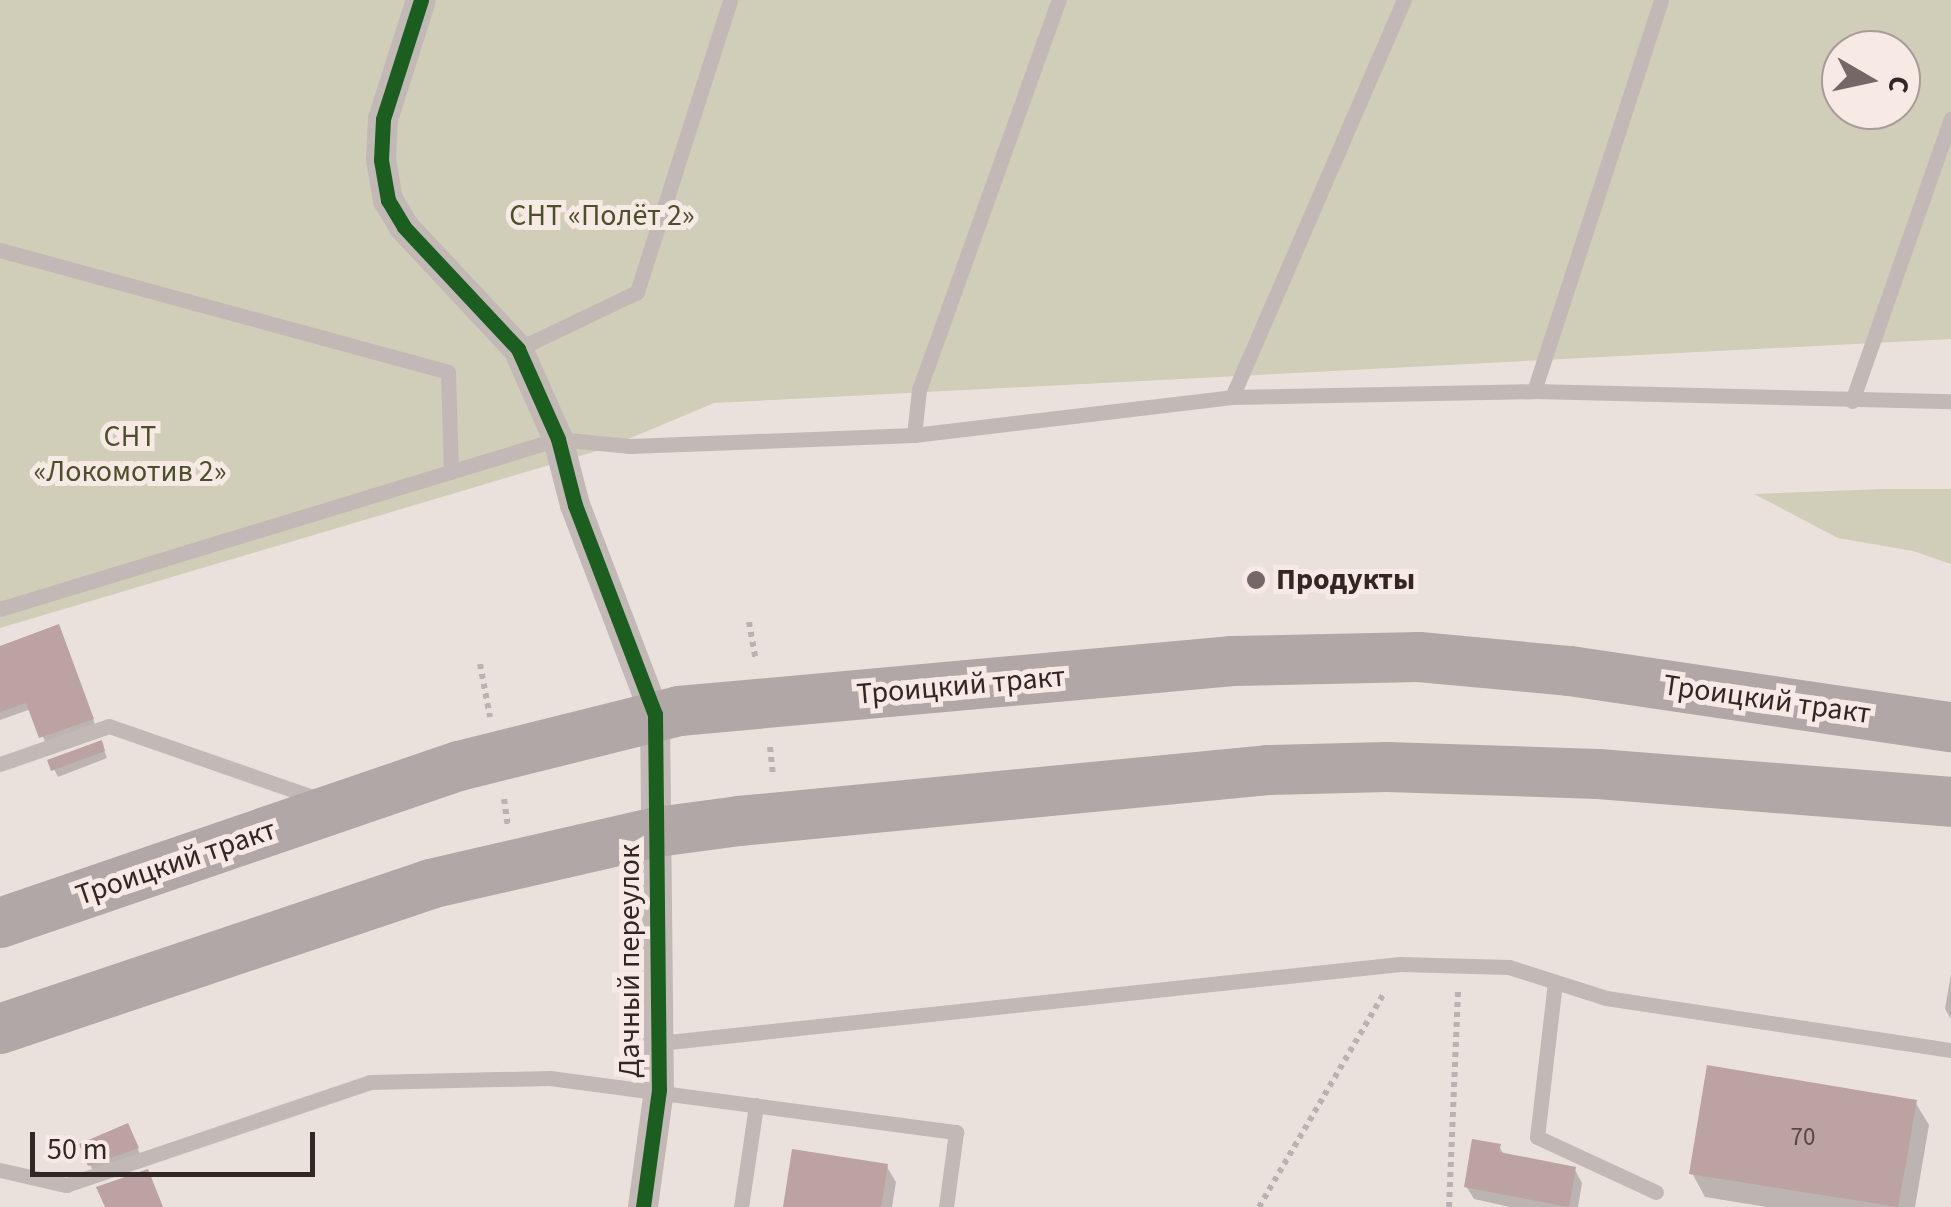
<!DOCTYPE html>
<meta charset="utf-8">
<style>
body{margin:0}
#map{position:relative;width:1951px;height:1207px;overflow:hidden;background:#eae1dd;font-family:"Source Sans 3",sans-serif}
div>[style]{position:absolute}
.green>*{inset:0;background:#d0cdb8}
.shadow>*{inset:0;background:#0003}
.building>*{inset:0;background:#bca2a0}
.path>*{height:6px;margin-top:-3px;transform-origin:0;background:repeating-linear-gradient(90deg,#bbb1b0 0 5px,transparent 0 10px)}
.service>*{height:15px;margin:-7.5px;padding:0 7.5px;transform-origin:7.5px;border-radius:7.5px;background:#c2b9b7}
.minor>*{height:30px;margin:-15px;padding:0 15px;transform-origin:15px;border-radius:15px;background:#c2b9b7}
.primary>*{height:50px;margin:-25px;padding:0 25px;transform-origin:25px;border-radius:25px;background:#b1a7a6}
.cycleway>*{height:15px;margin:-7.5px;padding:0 7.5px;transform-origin:7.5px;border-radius:7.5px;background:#1b5e20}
.dots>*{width:28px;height:28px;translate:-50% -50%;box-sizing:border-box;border:5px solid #f7e9e4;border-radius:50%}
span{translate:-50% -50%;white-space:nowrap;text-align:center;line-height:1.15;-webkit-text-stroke:10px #f7e9e4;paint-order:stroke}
.number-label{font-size:25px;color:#554644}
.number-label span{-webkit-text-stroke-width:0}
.park-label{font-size:30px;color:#4c4f2b}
.poi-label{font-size:30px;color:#332726;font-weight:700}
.left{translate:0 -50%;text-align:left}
.street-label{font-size:30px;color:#332726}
.north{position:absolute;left:1821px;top:30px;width:100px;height:100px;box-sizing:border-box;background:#f7e9e4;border:2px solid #a99b98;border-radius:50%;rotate:99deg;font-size:28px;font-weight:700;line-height:40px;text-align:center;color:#332726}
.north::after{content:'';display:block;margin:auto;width:35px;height:45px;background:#736866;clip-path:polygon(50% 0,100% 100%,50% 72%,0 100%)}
.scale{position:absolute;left:30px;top:1132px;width:285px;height:45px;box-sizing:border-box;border:5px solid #332726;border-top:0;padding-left:12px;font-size:30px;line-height:35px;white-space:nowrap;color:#332726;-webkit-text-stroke:8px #f7e9e4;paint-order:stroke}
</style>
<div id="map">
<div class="green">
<div style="clip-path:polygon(evenodd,0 0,1951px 0,1951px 339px,714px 403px,607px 448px,0 628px,0 0,1841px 50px,1901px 50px,1901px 110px,1841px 110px,1841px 50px)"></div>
<div style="clip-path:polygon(1884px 489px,1951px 489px,1951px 564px,1913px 551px,1838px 538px,1754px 494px)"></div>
</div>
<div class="shadow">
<div style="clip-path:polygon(62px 634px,96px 727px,46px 744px,31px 709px,0 720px,0 649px)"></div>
<div style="clip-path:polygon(104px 750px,107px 758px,58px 777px,50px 761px)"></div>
<div style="clip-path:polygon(1951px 974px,1951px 1019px,1945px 1009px)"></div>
<div style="clip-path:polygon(1915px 1102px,1929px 1125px,1915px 1207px,1767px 1207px,1705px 1197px,1692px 1173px)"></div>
<div style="clip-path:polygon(131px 1133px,141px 1156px,94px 1172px,90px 1165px)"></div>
<div style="clip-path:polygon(1499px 1146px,1504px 1155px,1575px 1170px,1582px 1183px,1578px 1207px,1510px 1207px,1474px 1199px,1466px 1186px)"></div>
<div style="clip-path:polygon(887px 1167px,896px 1182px,892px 1207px,785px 1207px)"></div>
</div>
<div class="building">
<div style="clip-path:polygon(59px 624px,94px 719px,39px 738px,26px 703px,0 712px,0 646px)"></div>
<div style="clip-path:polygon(102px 740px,105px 751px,51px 771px,47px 760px)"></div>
<div style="clip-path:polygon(1707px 1065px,1917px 1100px,1898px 1207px,1689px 1174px)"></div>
<div style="clip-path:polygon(128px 1123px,139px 1148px,88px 1166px,79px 1144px)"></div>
<div style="clip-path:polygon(1472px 1139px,1501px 1144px,1499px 1152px,1576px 1167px,1569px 1207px,1464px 1187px)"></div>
<div style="clip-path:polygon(792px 1149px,888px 1164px,881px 1207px,783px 1207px)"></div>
<div style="clip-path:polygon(148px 1169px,163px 1207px,105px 1207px,96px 1187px)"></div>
</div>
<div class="path">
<div style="left:749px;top:622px;width:39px;rotate:80deg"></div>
<div style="left:480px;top:664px;width:54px;rotate:79.3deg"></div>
<div style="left:770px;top:747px;width:27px;rotate:84deg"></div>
<div style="left:504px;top:799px;width:27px;rotate:82deg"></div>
<div style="left:1259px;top:1207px;width:250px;rotate:-59.7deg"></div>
<div style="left:1449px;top:1207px;width:216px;rotate:-87.6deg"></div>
</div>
<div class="service">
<div style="left:0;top:250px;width:464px;rotate:15.2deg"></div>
<div style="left:448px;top:372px;width:100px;rotate:88.3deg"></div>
<div style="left:518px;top:349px;width:132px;rotate:-25.6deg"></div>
<div style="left:637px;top:292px;width:306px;rotate:-72.3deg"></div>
<div style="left:1534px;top:391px;width:411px;rotate:-72deg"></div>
<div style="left:1232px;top:397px;width:433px;rotate:-66.6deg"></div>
<div style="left:1852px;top:401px;width:299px;rotate:-70.7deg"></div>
<div style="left:914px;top:435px;width:320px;rotate:-6.8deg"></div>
<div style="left:1232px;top:397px;width:302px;rotate:-1.1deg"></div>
<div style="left:1534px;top:391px;width:417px;rotate:1.4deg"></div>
<div style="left:0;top:609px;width:583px;rotate:-16.94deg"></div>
<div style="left:558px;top:439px;width:72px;rotate:5.6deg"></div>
<div style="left:630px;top:446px;width:284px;rotate:-2.2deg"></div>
<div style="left:914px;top:435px;width:45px;rotate:-83.7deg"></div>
<div style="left:919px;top:390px;width:414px;rotate:-70.3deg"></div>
<div style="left:0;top:764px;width:115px;rotate:-19.2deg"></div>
<div style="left:109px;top:726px;width:222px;rotate:19.2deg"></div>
<div style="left:1555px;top:982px;width:156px;rotate:96.6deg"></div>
<div style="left:1537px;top:1137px;width:131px;rotate:24.8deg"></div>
<div style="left:659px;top:1043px;width:745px;rotate:-6.09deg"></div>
<div style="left:1400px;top:964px;width:109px;rotate:1.6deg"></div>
<div style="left:1509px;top:967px;width:102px;rotate:17.7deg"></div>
<div style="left:1606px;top:998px;width:349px;rotate:8.6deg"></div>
<div style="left:0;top:1170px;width:68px;rotate:12.8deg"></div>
<div style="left:66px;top:1185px;width:321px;rotate:-18.7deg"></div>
<div style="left:370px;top:1082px;width:180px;rotate:-1.3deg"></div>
<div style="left:550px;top:1078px;width:410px;rotate:7.6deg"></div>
<div style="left:956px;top:1132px;width:76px;rotate:97.6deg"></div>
<div style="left:741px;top:1207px;width:103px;rotate:-81.6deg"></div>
</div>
<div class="minor">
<div style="left:421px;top:0;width:125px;rotate:107.7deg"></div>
<div style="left:383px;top:119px;width:41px;rotate:92.8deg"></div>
<div style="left:381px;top:160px;width:41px;rotate:80.1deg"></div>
<div style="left:388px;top:200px;width:31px;rotate:59deg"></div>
<div style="left:404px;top:227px;width:167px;rotate:46.9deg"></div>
<div style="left:518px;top:349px;width:98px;rotate:66deg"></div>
<div style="left:558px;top:439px;width:68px;rotate:75.6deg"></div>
<div style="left:575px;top:505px;width:224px;rotate:69.1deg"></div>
<div style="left:655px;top:714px;width:376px;rotate:89.4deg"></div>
<div style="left:659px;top:1090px;width:118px;rotate:97.8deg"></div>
</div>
<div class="primary">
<div style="left:0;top:923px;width:485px;rotate:-18.9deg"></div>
<div style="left:459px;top:766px;width:227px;rotate:-14deg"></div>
<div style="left:679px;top:711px;width:556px;rotate:-5.16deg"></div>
<div style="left:1233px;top:661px;width:186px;rotate:-1.2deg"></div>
<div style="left:1419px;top:657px;width:152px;rotate:5.3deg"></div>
<div style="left:1570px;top:671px;width:385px;rotate:8.4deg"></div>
<div style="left:0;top:1029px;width:454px;rotate:-18.6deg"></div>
<div style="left:430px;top:884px;width:233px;rotate:-12.9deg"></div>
<div style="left:657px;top:832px;width:83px;rotate:-7.6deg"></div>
<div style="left:739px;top:821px;width:531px;rotate:-5.51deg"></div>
<div style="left:1268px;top:770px;width:119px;rotate:-1.4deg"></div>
<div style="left:1387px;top:767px;width:211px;rotate:1.9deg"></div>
<div style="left:1598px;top:774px;width:354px;rotate:4.5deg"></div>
</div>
<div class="cycleway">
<div style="left:421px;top:0;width:125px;rotate:107.7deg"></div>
<div style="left:383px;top:119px;width:41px;rotate:92.8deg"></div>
<div style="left:381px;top:160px;width:41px;rotate:80.1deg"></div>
<div style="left:388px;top:200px;width:31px;rotate:59deg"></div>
<div style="left:404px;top:227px;width:167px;rotate:46.9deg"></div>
<div style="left:518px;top:349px;width:98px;rotate:66deg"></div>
<div style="left:558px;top:439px;width:68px;rotate:75.6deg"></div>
<div style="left:575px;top:505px;width:224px;rotate:69.1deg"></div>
<div style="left:655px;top:714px;width:376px;rotate:89.4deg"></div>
<div style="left:659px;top:1090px;width:118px;rotate:97.8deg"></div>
</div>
<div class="dots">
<div style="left:1256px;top:580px;background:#736866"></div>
</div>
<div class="number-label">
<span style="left:1803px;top:1137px">70</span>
</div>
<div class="park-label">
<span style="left:602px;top:216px">СНТ «Полёт 2»</span>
<span style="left:130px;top:454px">СНТ<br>«Локомотив 2»</span>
</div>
<div class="poi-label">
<span class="left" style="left:1276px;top:580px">Продукты</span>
</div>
<div class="street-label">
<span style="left:961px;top:686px;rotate:-5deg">Троицкий тракт</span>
<span style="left:1767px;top:700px;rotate:8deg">Троицкий тракт</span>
<span style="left:176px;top:863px;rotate:-19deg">Троицкий тракт</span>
<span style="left:630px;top:961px;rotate:-90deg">Дачный переулок</span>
</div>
<div class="north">С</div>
<div class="scale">50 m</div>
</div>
